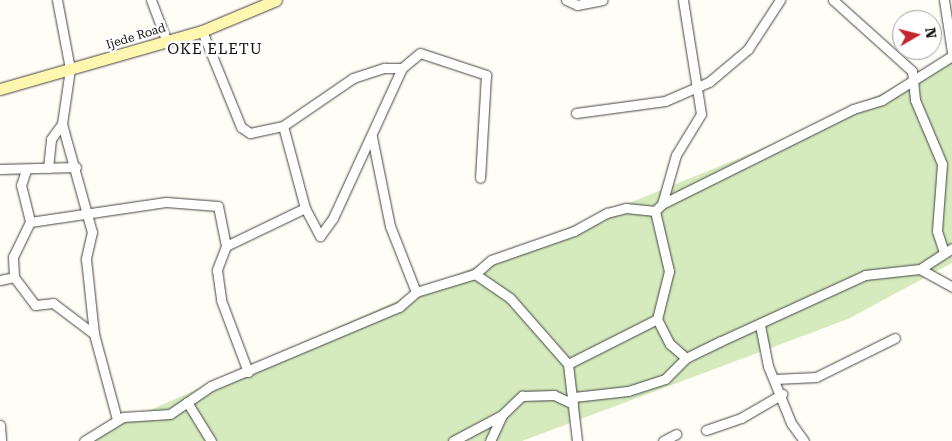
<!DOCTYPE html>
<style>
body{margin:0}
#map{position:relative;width:952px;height:441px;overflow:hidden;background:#fffdf5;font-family:"Roboto Serif",serif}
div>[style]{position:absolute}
.green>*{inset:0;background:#d5ebbd}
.roads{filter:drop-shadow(0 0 1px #444) drop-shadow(0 0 1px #444)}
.street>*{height:9px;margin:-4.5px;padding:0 4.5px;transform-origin:4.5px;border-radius:4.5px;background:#fff}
.secondary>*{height:11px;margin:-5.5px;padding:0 5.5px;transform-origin:5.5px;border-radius:5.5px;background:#fff6b0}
span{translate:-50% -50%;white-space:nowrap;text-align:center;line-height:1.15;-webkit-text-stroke:5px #fff;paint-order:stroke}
.street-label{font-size:12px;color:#111}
.quarter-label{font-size:15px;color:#111;letter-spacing:1px}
.north{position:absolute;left:892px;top:10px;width:50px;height:50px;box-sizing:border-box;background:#fff;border:1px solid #a0a0a0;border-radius:50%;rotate:82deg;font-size:14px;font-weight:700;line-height:20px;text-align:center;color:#111}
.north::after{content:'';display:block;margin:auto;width:18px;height:22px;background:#c4262e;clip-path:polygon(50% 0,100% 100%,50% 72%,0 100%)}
</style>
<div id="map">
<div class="green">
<div style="clip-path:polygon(952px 59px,952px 263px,848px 319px,522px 441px,80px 441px,492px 259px,803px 132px)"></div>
</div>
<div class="roads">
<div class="street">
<div style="left:57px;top:0;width:70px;rotate:79.3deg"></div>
<div style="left:70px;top:69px;width:56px;rotate:98.3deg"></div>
<div style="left:62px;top:124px;width:112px;rotate:74.5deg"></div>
<div style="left:92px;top:232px;width:28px;rotate:103deg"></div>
<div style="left:86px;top:259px;width:75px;rotate:83.9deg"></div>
<div style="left:94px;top:334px;width:88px;rotate:74.9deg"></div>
<div style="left:151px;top:0;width:45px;rotate:69.1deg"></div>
<div style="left:566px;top:0;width:12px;rotate:24deg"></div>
<div style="left:577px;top:5px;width:26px;rotate:-11deg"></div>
<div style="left:833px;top:0;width:106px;rotate:41.9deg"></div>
<div style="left:912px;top:71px;width:29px;rotate:84deg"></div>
<div style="left:915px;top:100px;width:69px;rotate:67.1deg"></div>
<div style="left:942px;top:164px;width:67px;rotate:94.3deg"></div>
<div style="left:937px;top:231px;width:22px;rotate:72deg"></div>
<div style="left:944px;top:0;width:53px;rotate:81.3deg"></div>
<div style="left:202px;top:31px;width:104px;rotate:67.9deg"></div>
<div style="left:241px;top:127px;width:11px;rotate:34deg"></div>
<div style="left:250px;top:133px;width:34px;rotate:-12deg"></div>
<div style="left:283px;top:126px;width:85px;rotate:-34.4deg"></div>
<div style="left:353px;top:78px;width:33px;rotate:-18deg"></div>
<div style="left:384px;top:68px;width:18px"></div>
<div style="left:576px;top:113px;width:90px;rotate:-7.7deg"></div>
<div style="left:665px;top:101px;width:48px;rotate:-23.4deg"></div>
<div style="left:709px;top:82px;width:51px;rotate:-40.2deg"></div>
<div style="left:748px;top:49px;width:59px;rotate:-56.9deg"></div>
<div style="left:283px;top:126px;width:85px;rotate:75deg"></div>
<div style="left:305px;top:208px;width:32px;rotate:62deg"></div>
<div style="left:320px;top:236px;width:22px;rotate:-54deg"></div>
<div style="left:333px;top:218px;width:165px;rotate:-65.3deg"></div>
<div style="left:402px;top:68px;width:23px;rotate:-40deg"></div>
<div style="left:420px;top:53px;width:70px;rotate:18.4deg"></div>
<div style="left:486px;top:75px;width:103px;rotate:93.3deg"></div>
<div style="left:372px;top:137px;width:91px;rotate:78.6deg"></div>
<div style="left:390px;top:226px;width:71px;rotate:68.5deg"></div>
<div style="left:48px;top:168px;width:29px;rotate:-84deg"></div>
<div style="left:51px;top:139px;width:19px;rotate:-54deg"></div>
<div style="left:0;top:169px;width:76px;rotate:-1.5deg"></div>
<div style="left:26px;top:170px;width:16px;rotate:108deg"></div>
<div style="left:21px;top:185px;width:38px;rotate:76deg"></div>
<div style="left:30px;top:222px;width:39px;rotate:116deg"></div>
<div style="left:13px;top:257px;width:20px;rotate:87deg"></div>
<div style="left:14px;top:277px;width:35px;rotate:53deg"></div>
<div style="left:35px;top:305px;width:18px;rotate:-6deg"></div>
<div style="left:53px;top:303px;width:51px;rotate:37.1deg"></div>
<div style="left:662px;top:204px;width:213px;rotate:-26.4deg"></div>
<div style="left:853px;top:109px;width:30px;rotate:-17deg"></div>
<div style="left:882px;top:100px;width:83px;rotate:-32.2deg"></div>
<div style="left:655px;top:211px;width:62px;rotate:76.9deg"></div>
<div style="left:669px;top:271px;width:49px;rotate:104deg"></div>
<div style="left:657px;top:319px;width:28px;rotate:63deg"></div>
<div style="left:670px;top:344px;width:21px;rotate:41deg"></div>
<div style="left:30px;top:222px;width:137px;rotate:-8.4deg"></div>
<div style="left:166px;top:202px;width:52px;rotate:4.4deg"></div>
<div style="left:218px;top:206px;width:41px;rotate:78.7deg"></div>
<div style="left:226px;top:246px;width:26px;rotate:111deg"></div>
<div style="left:217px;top:270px;width:30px;rotate:82deg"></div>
<div style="left:221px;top:300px;width:77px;rotate:69.4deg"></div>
<div style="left:226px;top:246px;width:88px;rotate:-25.7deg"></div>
<div style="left:920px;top:269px;width:37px;rotate:29deg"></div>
<div style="left:475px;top:274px;width:42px;rotate:34.4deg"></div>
<div style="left:510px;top:298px;width:88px;rotate:48.7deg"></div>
<div style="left:568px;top:364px;width:78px;rotate:83.3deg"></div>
<div style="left:0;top:280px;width:14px;rotate:-12deg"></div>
<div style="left:760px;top:325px;width:42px;rotate:79deg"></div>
<div style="left:768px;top:366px;width:61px;rotate:68deg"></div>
<div style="left:791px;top:423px;width:22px;rotate:54deg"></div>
<div style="left:568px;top:364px;width:100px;rotate:-26.8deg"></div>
<div style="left:775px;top:379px;width:41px;rotate:-2.8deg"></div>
<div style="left:816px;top:377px;width:88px;rotate:-26.3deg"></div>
<div style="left:574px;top:397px;width:54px;rotate:-6.3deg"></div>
<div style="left:628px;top:391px;width:39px;rotate:-18deg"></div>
<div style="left:665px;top:379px;width:30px;rotate:-45deg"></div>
<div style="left:686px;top:358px;width:39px;rotate:-26deg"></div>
<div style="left:721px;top:341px;width:158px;rotate:-24.6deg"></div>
<div style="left:865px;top:275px;width:55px;rotate:-6.2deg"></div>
<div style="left:920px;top:269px;width:38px;rotate:-33deg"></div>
<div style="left:187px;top:402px;width:46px;rotate:58.4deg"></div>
<div style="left:0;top:425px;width:16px;rotate:86deg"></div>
<div style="left:706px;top:430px;width:37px;rotate:-19deg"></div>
<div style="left:741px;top:418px;width:48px;rotate:-30.3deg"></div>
<div style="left:84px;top:441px;width:46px;rotate:-31.6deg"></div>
<div style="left:123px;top:417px;width:47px;rotate:-3.7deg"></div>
<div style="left:170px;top:414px;width:50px;rotate:-34.3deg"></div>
<div style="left:211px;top:386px;width:204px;rotate:-22.8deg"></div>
<div style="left:399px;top:307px;width:23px;rotate:-41deg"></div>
<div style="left:416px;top:292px;width:62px;rotate:-17deg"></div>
<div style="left:475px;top:274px;width:21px;rotate:-41deg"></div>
<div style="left:491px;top:260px;width:88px;rotate:-19.3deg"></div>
<div style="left:574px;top:231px;width:38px;rotate:-29deg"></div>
<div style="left:607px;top:213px;width:20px;rotate:-15deg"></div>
<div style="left:626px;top:208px;width:29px;rotate:6deg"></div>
<div style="left:655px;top:211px;width:10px;rotate:-45deg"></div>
<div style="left:662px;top:204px;width:51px;rotate:-74.1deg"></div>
<div style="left:676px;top:155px;width:48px;rotate:-58.6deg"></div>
<div style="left:701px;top:114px;width:115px;rotate:-99deg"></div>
<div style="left:453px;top:441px;width:55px;rotate:-28deg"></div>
<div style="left:502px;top:415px;width:28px;rotate:-44deg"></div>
<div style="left:522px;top:396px;width:32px;rotate:-2deg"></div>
<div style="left:554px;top:395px;width:21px;rotate:25deg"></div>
<div style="left:490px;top:441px;width:29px;rotate:-65deg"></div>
<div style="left:663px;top:441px;width:15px;rotate:-28deg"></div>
</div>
<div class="secondary">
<div style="left:0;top:89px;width:210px;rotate:-16deg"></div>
<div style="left:202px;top:31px;width:80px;rotate:-22.7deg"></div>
</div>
</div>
<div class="street-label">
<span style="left:136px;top:37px;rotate:-17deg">Ijede Road</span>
</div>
<div class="quarter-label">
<span style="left:215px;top:50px">OKE ELETU</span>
</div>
<div class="north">N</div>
</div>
